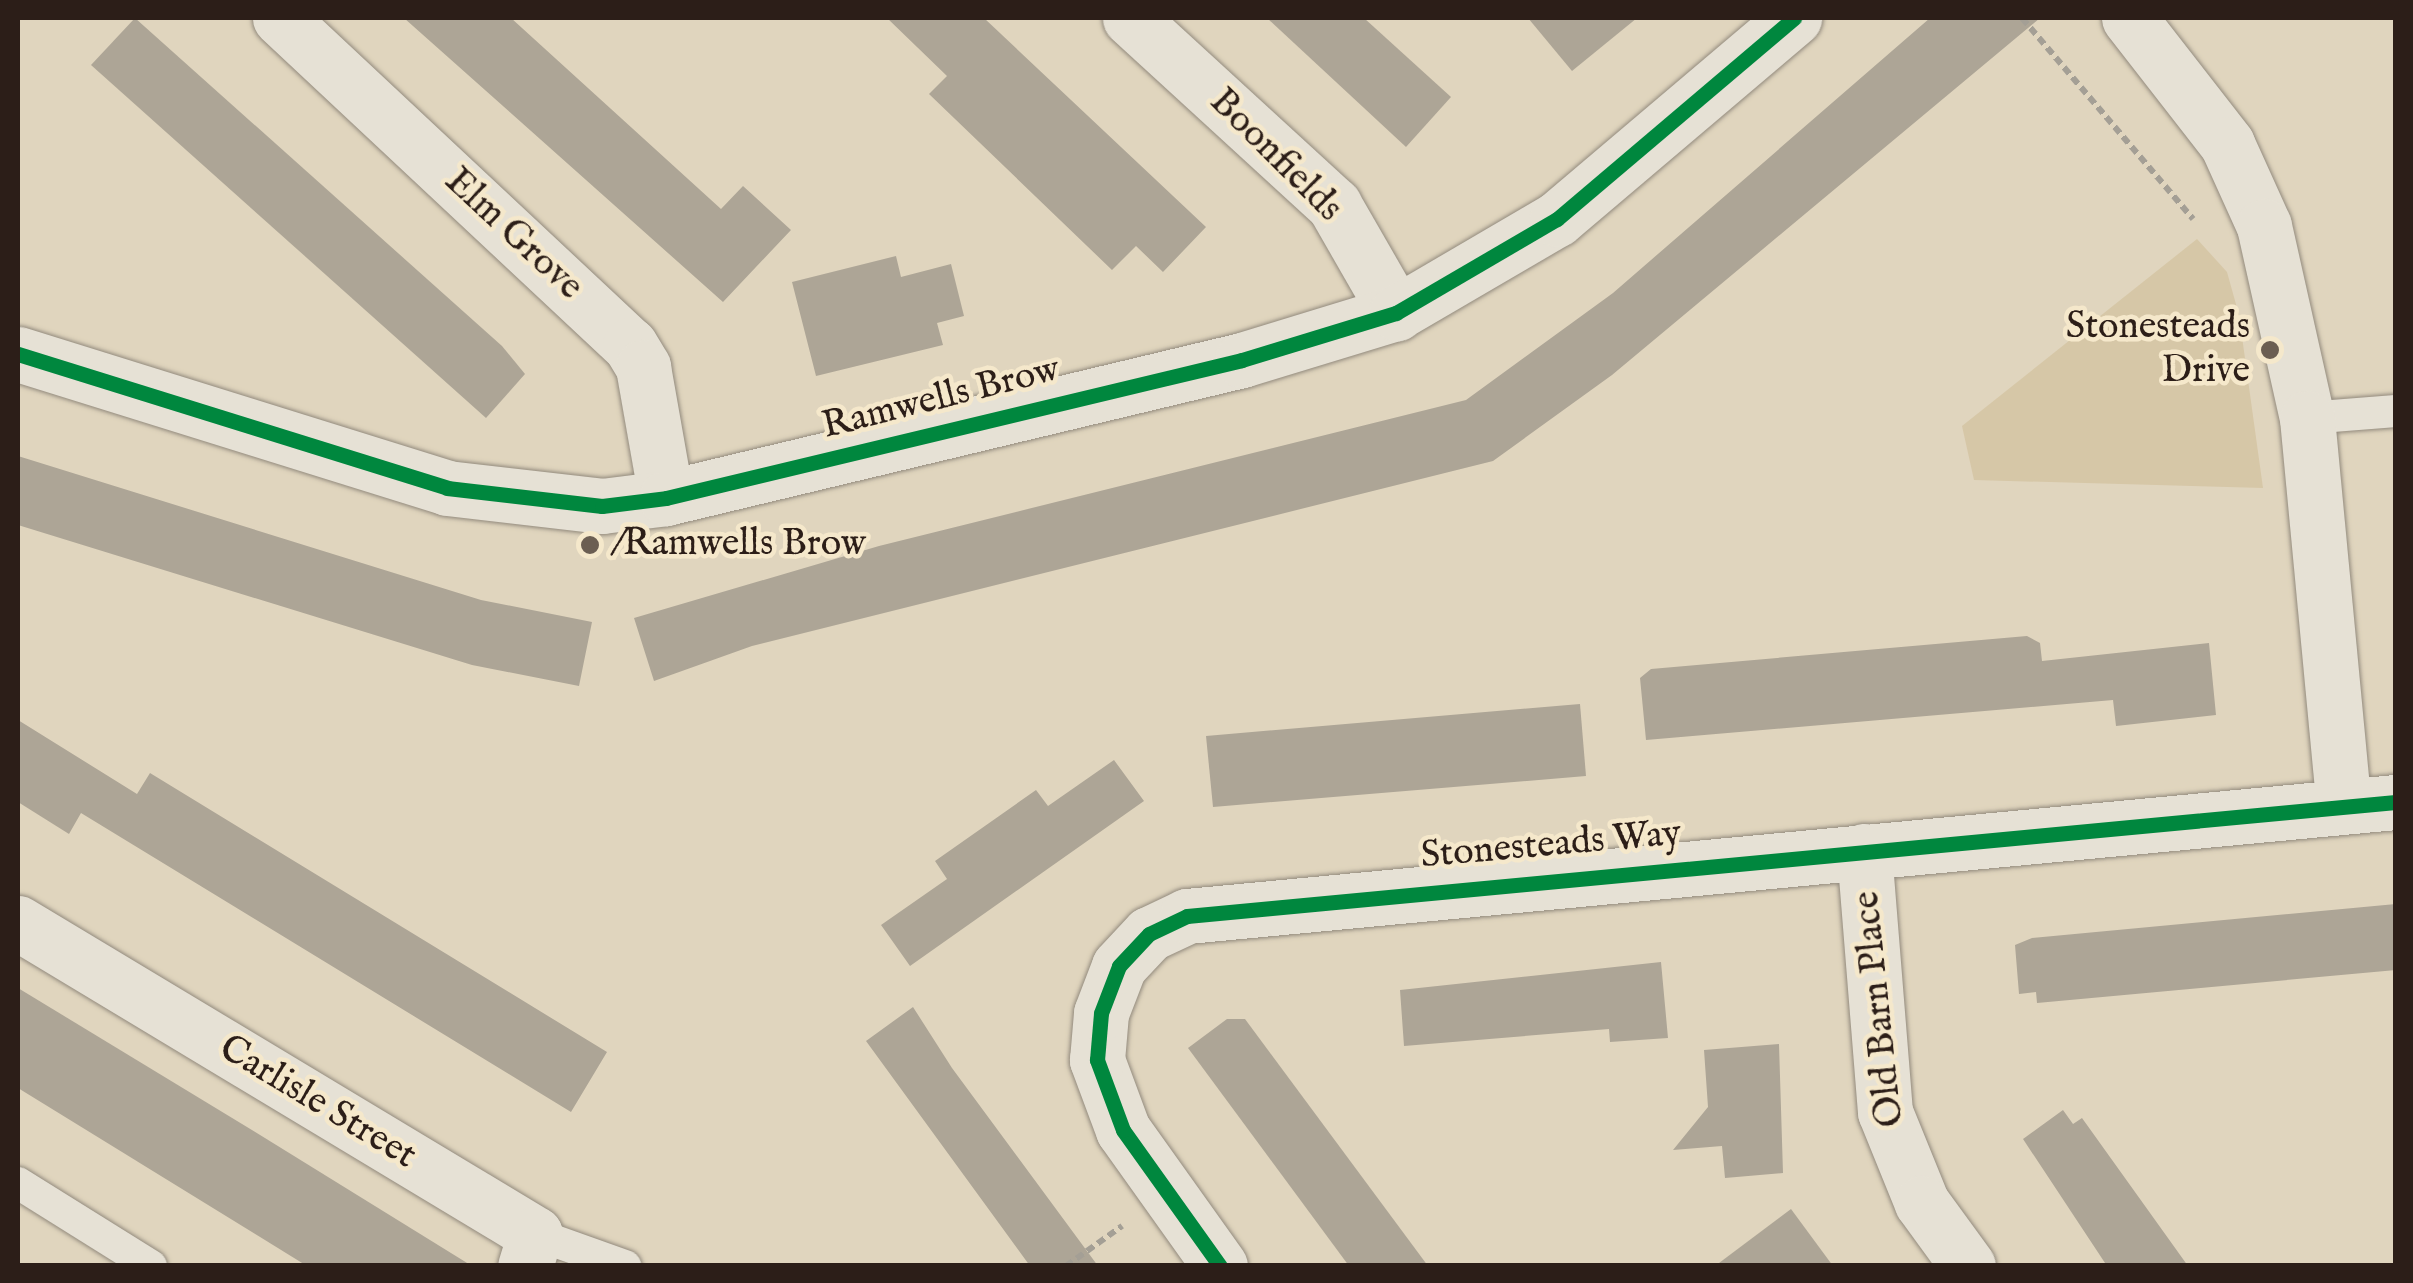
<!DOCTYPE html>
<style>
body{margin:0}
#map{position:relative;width:2413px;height:1283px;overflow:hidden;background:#e0d5be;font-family:"IM FELL English",serif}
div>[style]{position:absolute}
.green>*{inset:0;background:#d6c7a7}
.building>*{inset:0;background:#ada596}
.path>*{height:6px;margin-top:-3px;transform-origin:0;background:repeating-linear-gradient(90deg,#a49f95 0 8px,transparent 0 13px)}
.roads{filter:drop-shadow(0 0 2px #928a7d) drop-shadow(0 0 2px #928a7d)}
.service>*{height:32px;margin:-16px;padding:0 16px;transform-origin:16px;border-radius:16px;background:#e6e1d5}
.minor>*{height:55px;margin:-27.5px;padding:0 27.5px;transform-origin:27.5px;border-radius:27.5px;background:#e6e1d5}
.cycleway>*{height:15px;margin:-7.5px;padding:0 7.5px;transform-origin:7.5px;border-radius:7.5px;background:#00873e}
.dots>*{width:28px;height:28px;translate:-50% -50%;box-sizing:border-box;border:5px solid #f5e8cb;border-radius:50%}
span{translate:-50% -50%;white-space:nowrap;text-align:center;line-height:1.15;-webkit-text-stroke:9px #f5e8cb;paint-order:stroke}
.street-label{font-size:38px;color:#2c1e18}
.poi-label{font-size:38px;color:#2c1e18}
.right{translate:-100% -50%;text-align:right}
.left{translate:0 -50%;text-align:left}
.frame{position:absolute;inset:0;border:20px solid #2c1e18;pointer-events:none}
</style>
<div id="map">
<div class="green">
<div style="clip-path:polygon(2197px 239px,2227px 272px,2239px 315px,2263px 488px,1974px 480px,1962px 426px)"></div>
</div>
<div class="building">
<div style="clip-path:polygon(135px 18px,502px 346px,525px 374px,486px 418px,91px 65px)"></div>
<div style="clip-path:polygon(404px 18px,511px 18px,721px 209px,743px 186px,791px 230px,723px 302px)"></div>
<div style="clip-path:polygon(887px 18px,984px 18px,1206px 227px,1163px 272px,1136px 246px,1112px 270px,929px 94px,947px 76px)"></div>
<div style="clip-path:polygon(1267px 18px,1364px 18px,1451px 97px,1406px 147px)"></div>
<div style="clip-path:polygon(1528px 18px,1637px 18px,1572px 71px)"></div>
<div style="clip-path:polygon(1930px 18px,2040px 18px,1612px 375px,1493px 461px,752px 646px,654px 681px,634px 618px,879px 546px,1466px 400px,1613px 293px)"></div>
<div style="clip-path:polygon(896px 256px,901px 277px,951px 264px,964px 316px,937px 323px,943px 345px,816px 376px,792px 282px)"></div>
<div style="clip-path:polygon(18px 456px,481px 600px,592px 622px,579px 686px,472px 665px,18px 525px)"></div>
<div style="clip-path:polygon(2027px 636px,2040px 643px,2042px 661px,2209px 643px,2216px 715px,2116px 726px,2113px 700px,1646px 740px,1640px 678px,1651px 669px)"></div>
<div style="clip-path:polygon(1580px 704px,1586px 776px,1213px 807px,1206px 736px)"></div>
<div style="clip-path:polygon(18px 720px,137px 794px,150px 773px,607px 1052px,571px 1112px,81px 813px,69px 834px,18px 802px)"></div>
<div style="clip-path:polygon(1114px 760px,1144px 801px,910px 966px,881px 925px,947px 879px,935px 861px,1036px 790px,1048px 806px)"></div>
<div style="clip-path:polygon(2396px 904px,2396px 970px,2037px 1003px,2036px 992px,2019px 994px,2015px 945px,2032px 938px)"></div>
<div style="clip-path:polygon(1661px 962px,1668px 1038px,1610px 1042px,1609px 1029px,1404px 1046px,1400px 990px)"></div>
<div style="clip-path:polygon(18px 988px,247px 1127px,472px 1266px,307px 1266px,18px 1088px)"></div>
<div style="clip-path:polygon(913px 1007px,952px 1068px,1098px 1266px,1030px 1266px,866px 1041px)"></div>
<div style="clip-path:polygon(1227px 1019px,1245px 1019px,1428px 1266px,1349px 1266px,1188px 1048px)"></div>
<div style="clip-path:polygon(1779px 1044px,1783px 1173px,1725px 1178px,1722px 1146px,1673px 1150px,1708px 1107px,1704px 1050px)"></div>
<div style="clip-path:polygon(2063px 1110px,2073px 1124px,2082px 1118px,2188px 1266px,2107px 1266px,2023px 1139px)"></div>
<div style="clip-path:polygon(1791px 1209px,1833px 1266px,1715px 1266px)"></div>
</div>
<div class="path">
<div style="left:2022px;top:18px;width:264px;rotate:49.6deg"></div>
<div style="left:1066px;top:1266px;width:69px;rotate:-35.5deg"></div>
</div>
<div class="roads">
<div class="service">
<div style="left:2307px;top:418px;width:89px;rotate:-4.5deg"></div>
<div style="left:18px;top:1183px;width:157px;rotate:32deg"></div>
<div style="left:535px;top:1234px;width:96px;rotate:19.6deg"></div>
</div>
<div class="minor">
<div style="left:280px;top:18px;width:479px;rotate:43.1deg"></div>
<div style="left:630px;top:345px;width:26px;rotate:59deg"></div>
<div style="left:643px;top:367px;width:133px;rotate:80deg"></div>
<div style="left:1130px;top:18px;width:277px;rotate:42.5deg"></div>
<div style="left:1334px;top:205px;width:125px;rotate:60.1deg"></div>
<div style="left:2129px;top:18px;width:160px;rotate:52.1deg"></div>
<div style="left:2227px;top:144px;width:90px;rotate:65.7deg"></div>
<div style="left:2264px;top:226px;width:197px;rotate:77.4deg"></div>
<div style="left:2307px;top:418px;width:390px;rotate:84.6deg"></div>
<div style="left:18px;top:354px;width:449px;rotate:17.3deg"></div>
<div style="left:447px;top:488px;width:156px;rotate:6.6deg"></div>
<div style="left:602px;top:506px;width:64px;rotate:-7.1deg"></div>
<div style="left:666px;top:498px;width:592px;rotate:-13.47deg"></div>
<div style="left:1242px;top:360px;width:161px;rotate:-17deg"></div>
<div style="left:1396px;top:313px;width:186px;rotate:-30.3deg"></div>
<div style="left:1557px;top:219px;width:311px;rotate:-40.3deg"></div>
<div style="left:1864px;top:851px;width:262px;rotate:85.4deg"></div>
<div style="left:1885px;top:1112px;width:98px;rotate:67.9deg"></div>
<div style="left:1922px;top:1203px;width:78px;rotate:53.9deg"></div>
<div style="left:18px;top:923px;width:603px;rotate:31.03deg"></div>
<div style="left:535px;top:1234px;width:34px;rotate:107deg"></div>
<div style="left:1220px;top:1266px;width:167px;rotate:-125.5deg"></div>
<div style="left:1123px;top:1130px;width:75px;rotate:-110.4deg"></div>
<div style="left:1097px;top:1060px;width:47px;rotate:-85.1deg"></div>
<div style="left:1101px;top:1013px;width:50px;rotate:-69deg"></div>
<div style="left:1119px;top:966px;width:44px;rotate:-46.8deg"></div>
<div style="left:1149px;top:934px;width:42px;rotate:-25.3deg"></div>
<div style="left:1187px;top:916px;width:1214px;rotate:-5.39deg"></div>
</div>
</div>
<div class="cycleway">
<div style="left:18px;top:354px;width:449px;rotate:17.3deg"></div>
<div style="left:447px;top:488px;width:156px;rotate:6.6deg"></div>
<div style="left:602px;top:506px;width:64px;rotate:-7.1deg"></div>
<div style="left:666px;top:498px;width:592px;rotate:-13.47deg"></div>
<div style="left:1242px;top:360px;width:161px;rotate:-17deg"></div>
<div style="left:1396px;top:313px;width:186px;rotate:-30.3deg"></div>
<div style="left:1557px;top:219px;width:311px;rotate:-40.3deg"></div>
<div style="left:1220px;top:1266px;width:167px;rotate:-125.5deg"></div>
<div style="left:1123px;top:1130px;width:75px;rotate:-110.4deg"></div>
<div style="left:1097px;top:1060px;width:47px;rotate:-85.1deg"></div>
<div style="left:1101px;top:1013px;width:50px;rotate:-69deg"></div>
<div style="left:1119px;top:966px;width:44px;rotate:-46.8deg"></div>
<div style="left:1149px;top:934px;width:42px;rotate:-25.3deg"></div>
<div style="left:1187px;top:916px;width:1214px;rotate:-5.39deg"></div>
</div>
<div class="dots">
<div style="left:2270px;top:350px;background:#6b5e52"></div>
<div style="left:590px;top:545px;background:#6b5e52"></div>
</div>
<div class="street-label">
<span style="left:1275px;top:156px;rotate:45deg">Boonfields</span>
<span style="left:513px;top:235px;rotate:43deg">Elm Grove</span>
<span style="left:941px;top:399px;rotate:-14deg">Ramwells Brow</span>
<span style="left:1551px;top:846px;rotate:-5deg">Stonesteads Way</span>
<span style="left:1880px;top:1009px;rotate:-96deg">Old Barn Place</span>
<span style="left:317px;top:1103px;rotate:31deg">Carlisle Street</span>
</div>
<div class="poi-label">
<span class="right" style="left:2250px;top:350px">Stonesteads<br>Drive</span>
<span class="left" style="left:610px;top:545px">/Ramwells Brow</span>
</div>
<div class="frame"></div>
</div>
